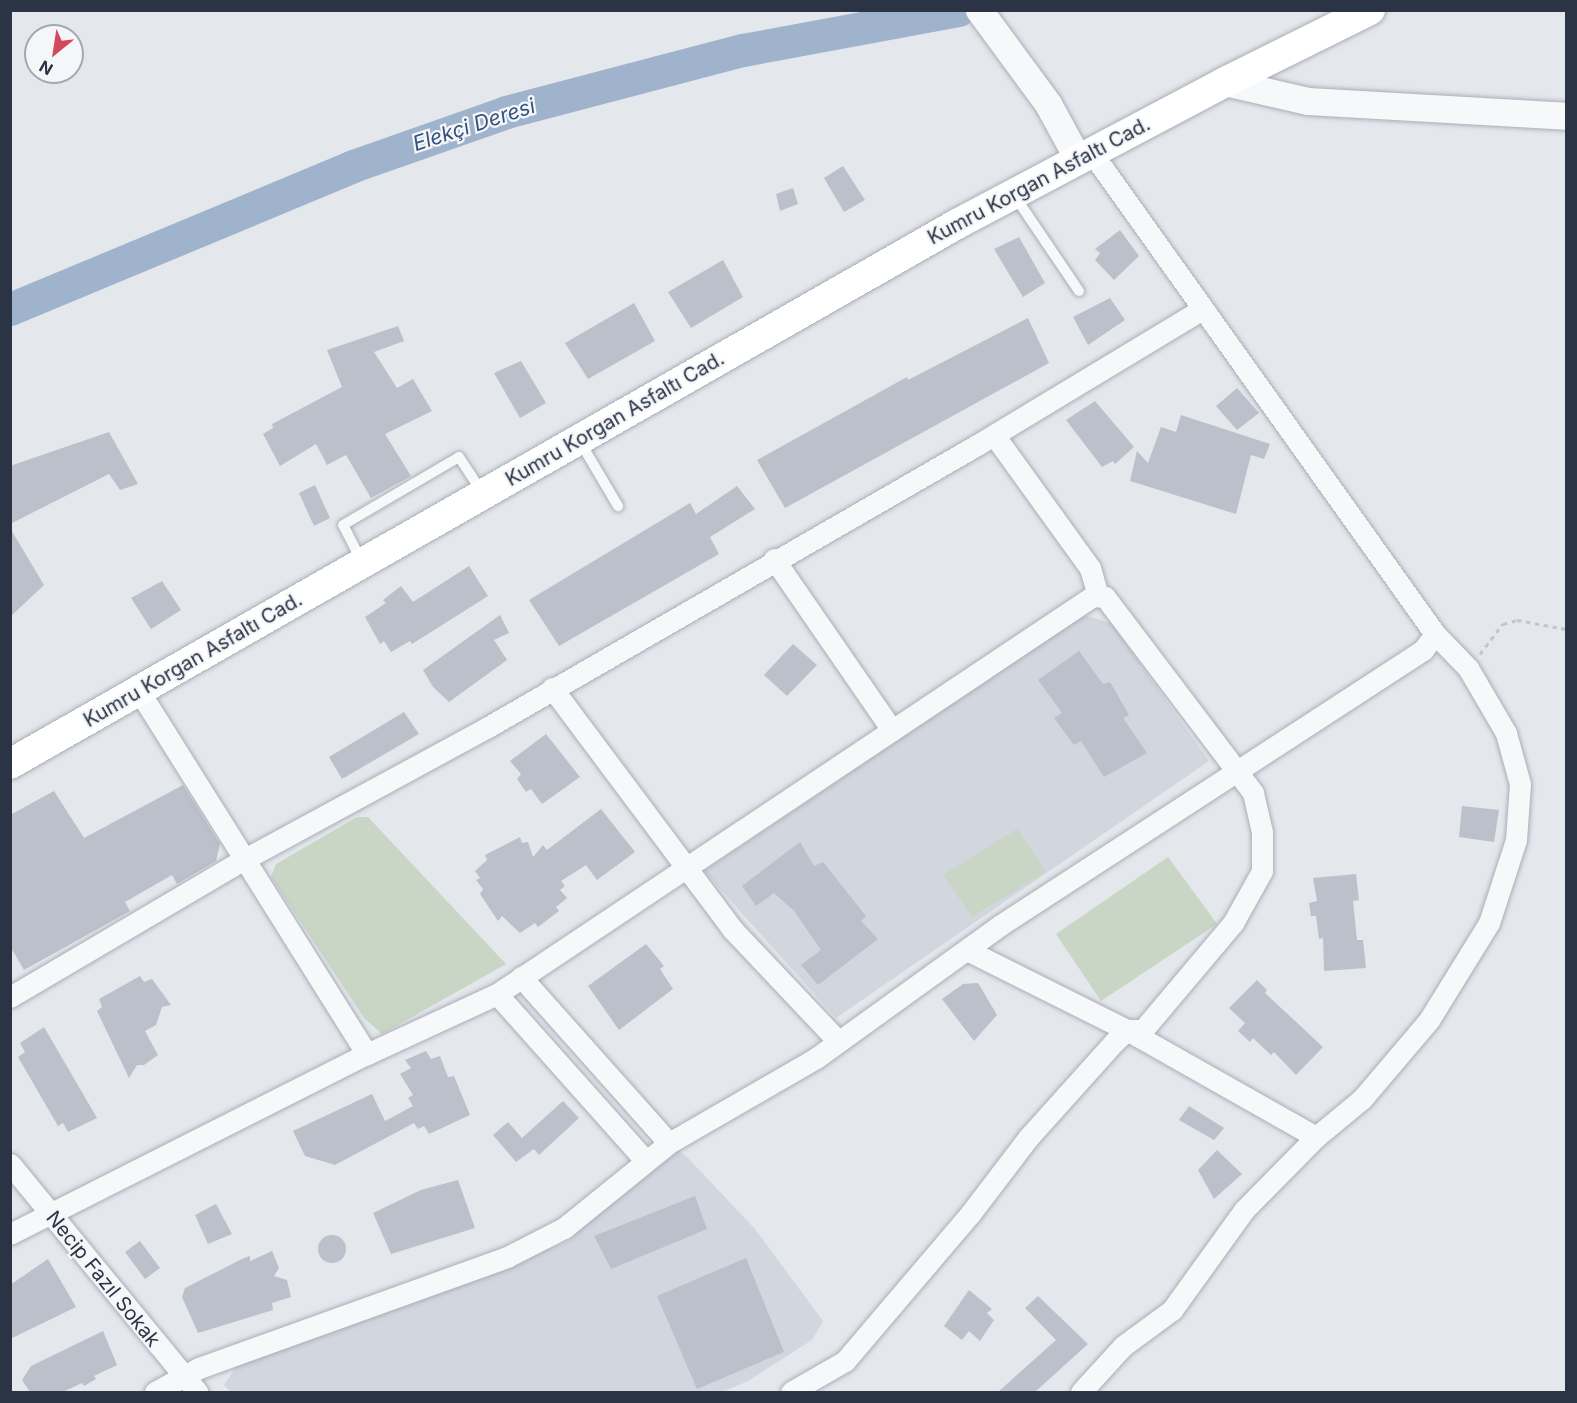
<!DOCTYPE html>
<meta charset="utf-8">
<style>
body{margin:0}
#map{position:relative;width:1577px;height:1403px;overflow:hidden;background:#e4e7ec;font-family:Inter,sans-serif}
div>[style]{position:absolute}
.built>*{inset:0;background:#d2d6de}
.green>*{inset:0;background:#c9d6c5}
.river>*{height:33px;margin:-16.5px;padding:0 16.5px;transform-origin:16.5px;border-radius:16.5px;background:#9fb4cc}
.building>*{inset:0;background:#bbc0ca}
.round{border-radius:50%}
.path>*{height:3px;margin-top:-1.5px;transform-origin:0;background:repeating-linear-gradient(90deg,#c2c5cb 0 4.5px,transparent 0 9px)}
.roads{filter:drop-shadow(0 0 2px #a9aeb7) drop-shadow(0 0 2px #a9aeb7)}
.service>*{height:10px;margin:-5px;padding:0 5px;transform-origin:5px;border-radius:5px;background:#f7f8fa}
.minor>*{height:21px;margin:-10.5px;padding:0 10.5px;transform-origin:10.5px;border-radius:10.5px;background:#f7f8fa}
.tertiary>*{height:27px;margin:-13.5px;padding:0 13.5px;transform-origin:13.5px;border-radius:13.5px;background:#f7f8fa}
.secondary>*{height:30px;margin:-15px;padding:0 15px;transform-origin:15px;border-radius:15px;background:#fff}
span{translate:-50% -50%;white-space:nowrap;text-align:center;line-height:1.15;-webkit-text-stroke:4.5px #f4f6f9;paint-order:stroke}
.street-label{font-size:20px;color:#2b3445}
.water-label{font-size:21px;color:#34527a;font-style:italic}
.frame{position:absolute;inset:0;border:12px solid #2b3445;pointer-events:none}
.north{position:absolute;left:24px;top:24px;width:60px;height:60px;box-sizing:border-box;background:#f4f6f9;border:2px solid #a4a8b1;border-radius:50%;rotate:210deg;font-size:16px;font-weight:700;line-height:24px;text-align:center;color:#2b3445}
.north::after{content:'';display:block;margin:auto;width:21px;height:27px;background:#d1495b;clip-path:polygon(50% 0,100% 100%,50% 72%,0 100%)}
</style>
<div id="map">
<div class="built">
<div style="clip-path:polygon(1084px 615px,1111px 623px,1209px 761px,836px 1018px,704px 871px)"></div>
<div style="clip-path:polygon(669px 1143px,687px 1157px,755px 1229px,823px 1321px,812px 1340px,748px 1381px,722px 1392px,231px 1392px,224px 1385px,239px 1363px,568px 1242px)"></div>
</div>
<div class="green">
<div style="clip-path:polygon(357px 817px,368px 817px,506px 964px,382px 1034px,364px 1018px,271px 877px,276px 864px)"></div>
<div style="clip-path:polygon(1017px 829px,1046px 872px,972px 917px,943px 875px)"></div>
<div style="clip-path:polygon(1168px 857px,1217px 924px,1101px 1001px,1056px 934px)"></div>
</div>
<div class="river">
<div style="left:10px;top:309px;width:372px;rotate:-22.6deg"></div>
<div style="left:353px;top:166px;width:162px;rotate:-19.4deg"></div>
<div style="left:506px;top:112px;width:245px;rotate:-14.7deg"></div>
<div style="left:743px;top:50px;width:219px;rotate:-10.5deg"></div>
</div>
<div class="building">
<div style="clip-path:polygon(843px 166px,865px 200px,844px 212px,824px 178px)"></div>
<div style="clip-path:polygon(793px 188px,798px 204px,780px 211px,776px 194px)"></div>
<div style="clip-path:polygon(1120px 230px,1139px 256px,1114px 280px,1095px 260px,1100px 253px,1095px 249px)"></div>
<div style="clip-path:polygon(1019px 237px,1045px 283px,1023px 297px,994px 249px)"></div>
<div style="clip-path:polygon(723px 260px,743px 297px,691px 328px,668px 292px)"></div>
<div style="clip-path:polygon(1110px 298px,1125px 320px,1088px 345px,1073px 317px)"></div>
<div style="clip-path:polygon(634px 303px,655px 341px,588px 379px,565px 343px)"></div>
<div style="clip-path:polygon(1028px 318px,1049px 363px,785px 508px,757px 460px,907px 377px,908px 380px)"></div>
<div style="clip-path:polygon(398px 326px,404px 341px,374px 352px,397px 388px,413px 379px,432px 411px,385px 434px,411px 476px,371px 498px,346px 455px,327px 465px,316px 444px,280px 466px,263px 434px,273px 428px,272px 424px,342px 387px,327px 350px)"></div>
<div style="clip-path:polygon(521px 361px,546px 403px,520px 418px,494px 373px)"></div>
<div style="clip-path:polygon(1237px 388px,1259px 413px,1237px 430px,1216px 406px)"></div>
<div style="clip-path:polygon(1095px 401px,1134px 447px,1115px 464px,1113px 461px,1102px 467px,1066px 420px)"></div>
<div style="clip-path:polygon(1181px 415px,1270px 444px,1264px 459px,1251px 455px,1236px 514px,1130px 481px,1137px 451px,1148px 463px,1161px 427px,1176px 432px)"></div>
<div style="clip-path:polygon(109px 432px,138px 484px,120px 490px,109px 474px,10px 524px,10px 466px)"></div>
<div style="clip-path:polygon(315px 485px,330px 518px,314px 526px,299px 493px)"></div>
<div style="clip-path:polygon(737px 486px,755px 509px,710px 537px,719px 554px,559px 646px,529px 600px,690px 503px,696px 514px)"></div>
<div style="clip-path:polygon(10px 528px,44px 585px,10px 617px)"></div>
<div style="clip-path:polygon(469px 566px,488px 596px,412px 644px,410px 641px,391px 652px,384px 641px,380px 644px,365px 617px,386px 603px,383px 600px,401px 586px,413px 602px)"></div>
<div style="clip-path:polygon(162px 581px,181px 610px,151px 629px,131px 598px)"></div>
<div style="clip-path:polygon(500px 615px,509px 633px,494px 640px,507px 660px,449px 702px,433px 687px,423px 670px)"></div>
<div style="clip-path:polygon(793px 644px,817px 665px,787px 696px,764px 675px)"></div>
<div style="clip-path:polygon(1079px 651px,1103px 684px,1110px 682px,1129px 715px,1123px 718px,1147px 753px,1104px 777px,1081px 741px,1074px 745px,1054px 718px,1062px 713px,1038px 680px)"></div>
<div style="clip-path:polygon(404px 712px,419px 734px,342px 779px,329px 757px)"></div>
<div style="clip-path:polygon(546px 734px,580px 777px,542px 804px,531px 789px,526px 792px,517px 779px,521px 774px,510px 761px)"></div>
<div style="clip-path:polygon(183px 785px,220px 844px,216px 861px,177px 884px,172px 875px,125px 902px,130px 911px,24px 970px,10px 946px,10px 815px,54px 791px,84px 838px)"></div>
<div style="clip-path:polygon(1462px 806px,1499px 810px,1494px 842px,1459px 837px)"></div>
<div style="clip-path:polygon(601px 809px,635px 852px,597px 880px,586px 865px,561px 881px,565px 886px,560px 890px,567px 898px,556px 907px,559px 911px,538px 927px,535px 923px,520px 933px,502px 916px,498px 921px,480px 894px,483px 889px,476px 880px,480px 878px,475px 871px,487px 860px,485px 855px,520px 837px,522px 843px,528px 842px,533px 857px,543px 845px,547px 850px)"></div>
<div style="clip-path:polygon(800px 842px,814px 866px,823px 862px,866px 916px,861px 921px,878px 939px,818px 985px,801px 965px,821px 950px,794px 911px,774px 893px,756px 906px,742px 886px)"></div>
<div style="clip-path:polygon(1356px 874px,1359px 900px,1353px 901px,1357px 940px,1363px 940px,1366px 968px,1324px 971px,1323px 938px,1319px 939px,1316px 916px,1311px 916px,1309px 903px,1317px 901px,1313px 878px)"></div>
<div style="clip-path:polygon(646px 944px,664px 966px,660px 969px,673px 989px,619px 1030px,588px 986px)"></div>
<div style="clip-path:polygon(140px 976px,144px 982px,152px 979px,171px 1005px,162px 1007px,156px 1025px,145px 1031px,158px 1055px,144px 1065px,137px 1065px,129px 1078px,97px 1011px,102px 1007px,99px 999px)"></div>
<div style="clip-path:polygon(1257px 980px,1267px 990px,1265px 993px,1323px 1047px,1296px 1075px,1274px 1052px,1271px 1055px,1253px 1038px,1250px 1042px,1238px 1031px,1245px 1023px,1229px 1008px)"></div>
<div style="clip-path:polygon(978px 983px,997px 1015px,974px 1041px,942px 999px,963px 984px)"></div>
<div style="clip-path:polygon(44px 1027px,97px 1118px,68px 1132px,63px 1123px,58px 1126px,18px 1057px,25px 1052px,20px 1043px)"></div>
<div style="clip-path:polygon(426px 1051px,431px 1059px,440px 1056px,448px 1077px,454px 1076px,470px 1115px,429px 1134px,424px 1126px,418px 1129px,414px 1123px,335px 1165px,305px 1156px,293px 1131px,372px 1094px,385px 1121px,413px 1106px,408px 1098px,413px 1095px,400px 1074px,411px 1068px,405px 1060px)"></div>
<div style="clip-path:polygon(563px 1101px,579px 1118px,539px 1155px,534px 1149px,516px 1162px,493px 1135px,508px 1122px,522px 1138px)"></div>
<div style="clip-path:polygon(1189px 1106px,1224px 1128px,1214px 1140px,1179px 1120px)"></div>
<div style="clip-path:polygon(1217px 1150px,1242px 1174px,1214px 1199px,1198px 1170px)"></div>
<div style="clip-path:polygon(458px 1180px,475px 1228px,391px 1254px,373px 1213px,421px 1190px)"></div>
<div style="clip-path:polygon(695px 1196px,707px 1229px,611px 1269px,594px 1236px)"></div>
<div style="clip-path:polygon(216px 1204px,232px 1234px,208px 1244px,195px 1215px)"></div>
<div class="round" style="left:318px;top:1235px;width:28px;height:28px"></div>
<div style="clip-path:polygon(140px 1241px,160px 1268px,145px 1279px,125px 1252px)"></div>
<div style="clip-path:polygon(272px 1251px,279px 1268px,274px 1276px,287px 1280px,291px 1297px,272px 1303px,273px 1310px,198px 1333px,182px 1297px,185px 1288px,244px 1258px,250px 1256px,250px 1261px)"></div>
<div style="clip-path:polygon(746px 1258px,784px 1352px,697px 1389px,657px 1296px)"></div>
<div style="clip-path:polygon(48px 1259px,76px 1307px,10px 1339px,10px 1285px)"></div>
<div style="clip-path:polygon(969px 1290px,992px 1309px,987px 1313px,994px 1320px,980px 1341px,969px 1331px,962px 1340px,944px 1326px)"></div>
<div style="clip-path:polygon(1038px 1296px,1088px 1344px,1035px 1392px,998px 1392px,1056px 1340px,1025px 1308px)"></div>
<div style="clip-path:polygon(103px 1331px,117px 1365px,94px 1376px,96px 1379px,84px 1386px,82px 1383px,63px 1392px,30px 1392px,22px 1380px,31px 1366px)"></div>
</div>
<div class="path">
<div style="left:1480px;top:654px;width:38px;rotate:-53deg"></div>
<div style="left:1503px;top:624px;width:15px;rotate:-16deg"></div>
<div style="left:1517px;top:620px;width:50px;rotate:10.4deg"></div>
</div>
<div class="roads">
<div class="service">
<div style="left:1014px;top:195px;width:116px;rotate:55.9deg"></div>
<div style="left:579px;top:440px;width:77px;rotate:59.4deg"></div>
<div style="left:361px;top:560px;width:39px;rotate:-117deg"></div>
<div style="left:343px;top:525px;width:134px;rotate:-30.4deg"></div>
<div style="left:459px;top:457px;width:42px;rotate:56.7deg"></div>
</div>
<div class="minor">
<div style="left:994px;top:435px;width:164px;rotate:54.2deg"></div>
<div style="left:1090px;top:568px;width:29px;rotate:74deg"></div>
<div style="left:774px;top:559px;width:208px;rotate:55.4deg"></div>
<div style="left:552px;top:688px;width:301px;rotate:53.2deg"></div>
<div style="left:732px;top:929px;width:154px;rotate:46.6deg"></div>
<div style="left:139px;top:691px;width:429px;rotate:57.9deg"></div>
<div style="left:969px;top:951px;width:177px;rotate:26.6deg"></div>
<div style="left:1127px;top:1030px;width:217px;rotate:29.5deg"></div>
<div style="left:521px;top:977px;width:222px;rotate:48.3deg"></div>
<div style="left:497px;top:994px;width:222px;rotate:48.3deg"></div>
<div style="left:10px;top:997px;width:270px;rotate:-30.5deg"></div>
<div style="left:243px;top:860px;width:279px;rotate:-28.5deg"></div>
<div style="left:488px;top:727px;width:564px;rotate:-29.97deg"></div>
<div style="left:977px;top:445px;width:262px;rotate:-31.1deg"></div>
<div style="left:10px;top:1164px;width:295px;rotate:50.6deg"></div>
<div style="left:10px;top:1234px;width:400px;rotate:-26.8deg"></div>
<div style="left:367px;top:1054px;width:143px;rotate:-24.8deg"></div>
<div style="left:497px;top:994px;width:717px;rotate:-33.73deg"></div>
<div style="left:1093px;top:596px;width:12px;rotate:5deg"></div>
<div style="left:1105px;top:597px;width:246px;rotate:52.9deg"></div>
<div style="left:1253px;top:793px;width:40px;rotate:77deg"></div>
<div style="left:1262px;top:832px;width:39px;rotate:90deg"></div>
<div style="left:1262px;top:871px;width:60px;rotate:119.1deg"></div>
<div style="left:1233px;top:923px;width:140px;rotate:130.1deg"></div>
<div style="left:1143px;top:1030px;width:16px;rotate:180deg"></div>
<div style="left:1127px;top:1030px;width:16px;rotate:137deg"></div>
<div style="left:1115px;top:1041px;width:130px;rotate:131.9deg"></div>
<div style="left:1028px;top:1138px;width:96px;rotate:127.3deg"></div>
<div style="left:970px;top:1214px;width:193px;rotate:130.4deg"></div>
<div style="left:845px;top:1361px;width:62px;rotate:150.1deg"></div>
<div style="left:155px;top:1392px;width:50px;rotate:-28.6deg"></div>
<div style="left:199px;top:1368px;width:327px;rotate:-19.8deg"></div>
<div style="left:507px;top:1257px;width:64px;rotate:-27deg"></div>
<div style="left:564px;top:1228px;width:135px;rotate:-39deg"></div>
<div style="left:669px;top:1143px;width:170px;rotate:-30deg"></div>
<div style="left:816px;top:1058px;width:226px;rotate:-35.8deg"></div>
<div style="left:999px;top:926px;width:506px;rotate:-33.06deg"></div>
<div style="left:1423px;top:650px;width:20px;rotate:-53deg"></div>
<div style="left:1081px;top:1392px;width:62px;rotate:-47.6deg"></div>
<div style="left:1123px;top:1346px;width:61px;rotate:-36.3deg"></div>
<div style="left:1172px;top:1310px;width:123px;rotate:-54.2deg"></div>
<div style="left:1244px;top:1210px;width:103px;rotate:-45.4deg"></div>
<div style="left:1316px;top:1137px;width:60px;rotate:-39.6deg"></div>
<div style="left:1362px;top:1099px;width:104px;rotate:-49.7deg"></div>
<div style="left:1429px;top:1020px;width:114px;rotate:-58.3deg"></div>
<div style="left:1489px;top:923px;width:87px;rotate:-72deg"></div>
<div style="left:1516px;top:840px;width:56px;rotate:-85.9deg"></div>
<div style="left:1520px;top:784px;width:53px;rotate:-105.4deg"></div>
<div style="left:1506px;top:733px;width:75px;rotate:-120.3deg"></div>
<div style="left:1468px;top:668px;width:47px;rotate:-134.1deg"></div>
<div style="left:1435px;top:634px;width:591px;rotate:-125.49deg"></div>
</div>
<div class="tertiary">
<div style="left:979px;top:10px;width:117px;rotate:53.7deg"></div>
<div style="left:1048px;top:104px;width:63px;rotate:61.4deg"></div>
<div style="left:1225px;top:82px;width:85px;rotate:12.9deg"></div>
<div style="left:1308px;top:101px;width:258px;rotate:3.3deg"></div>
</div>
<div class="secondary">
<div style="left:10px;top:764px;width:1090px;rotate:-29.69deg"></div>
<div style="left:957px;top:224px;width:303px;rotate:-27.9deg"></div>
<div style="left:1225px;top:82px;width:162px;rotate:-26.4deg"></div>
</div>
</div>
<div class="street-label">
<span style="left:1039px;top:181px;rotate:-28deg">Kumru Korgan Asfaltı Cad.</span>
<span style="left:615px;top:419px;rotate:-30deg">Kumru Korgan Asfaltı Cad.</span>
<span style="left:193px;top:660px;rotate:-30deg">Kumru Korgan Asfaltı Cad.</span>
<span style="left:103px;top:1279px;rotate:51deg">Necip Fazıl Sokak</span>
</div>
<div class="water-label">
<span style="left:474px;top:125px;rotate:-18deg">Elekçi Deresi</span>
</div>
<div class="frame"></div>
<div class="north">N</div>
</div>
